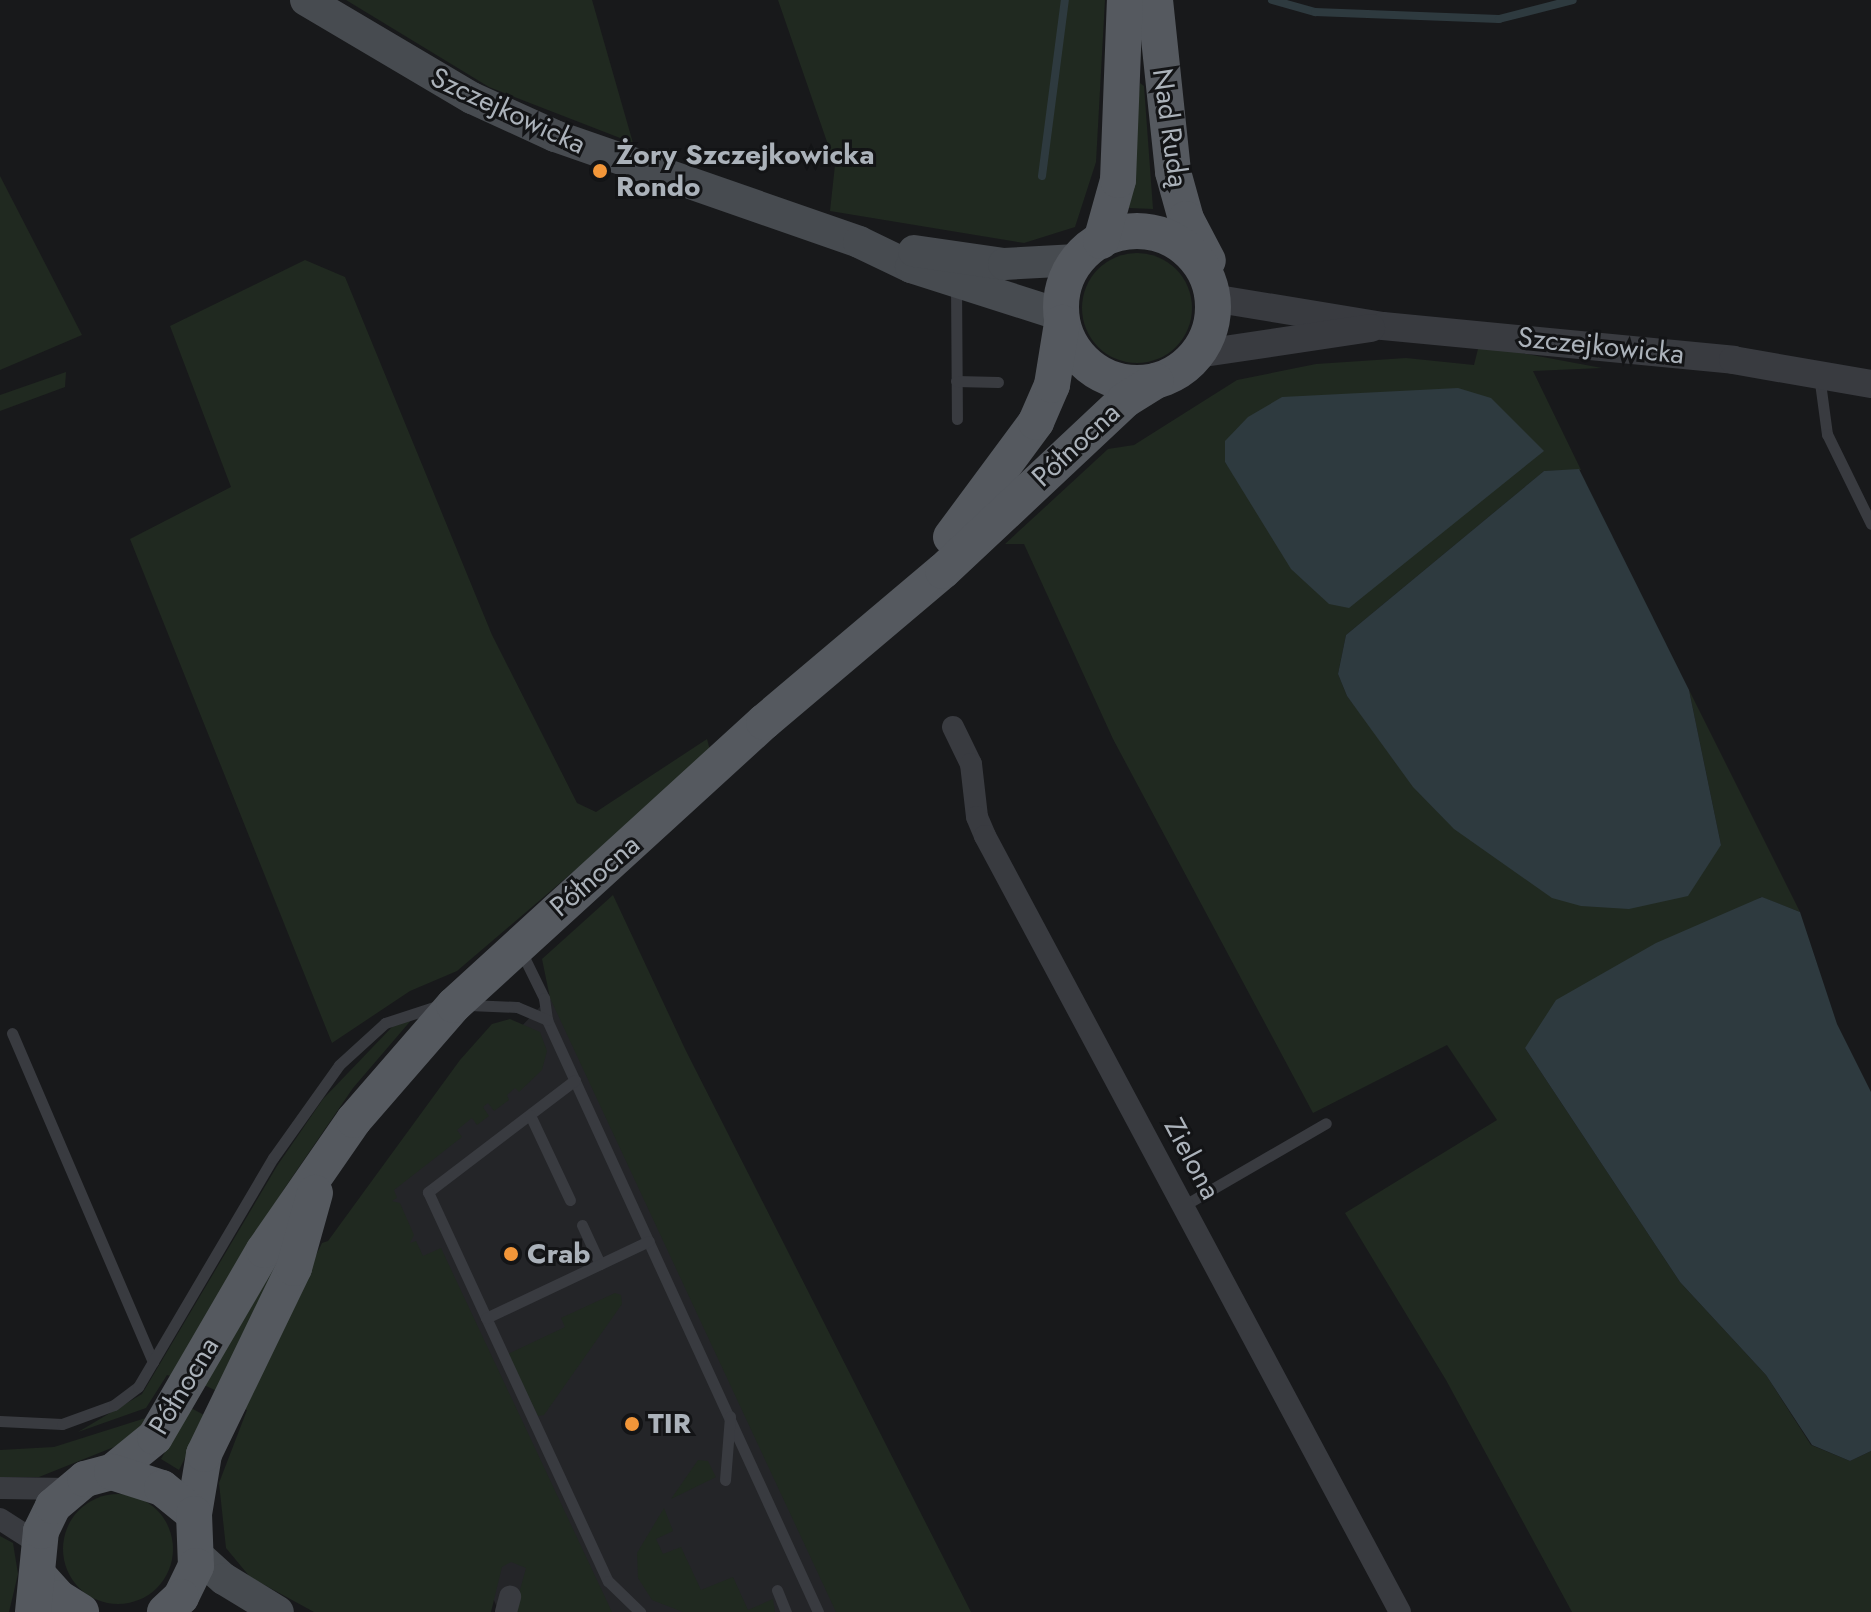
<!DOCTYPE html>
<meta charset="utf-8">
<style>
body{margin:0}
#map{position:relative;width:1871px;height:1612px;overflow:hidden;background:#18191b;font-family:Jost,sans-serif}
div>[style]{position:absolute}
.built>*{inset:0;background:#242528}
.green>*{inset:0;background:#202920}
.round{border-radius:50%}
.water>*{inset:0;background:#2e3a3f}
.stream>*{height:8px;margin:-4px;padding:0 4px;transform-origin:4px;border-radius:4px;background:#2e3a3f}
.service>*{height:11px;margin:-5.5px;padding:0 5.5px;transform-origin:5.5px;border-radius:5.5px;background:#393b40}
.minor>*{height:22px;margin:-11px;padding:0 11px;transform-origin:11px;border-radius:11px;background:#393b40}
.tertiary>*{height:28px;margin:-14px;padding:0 14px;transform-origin:14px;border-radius:14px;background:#393b40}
.secondary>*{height:32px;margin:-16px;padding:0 16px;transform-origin:16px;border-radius:16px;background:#474b50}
.primary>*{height:36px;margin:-18px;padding:0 18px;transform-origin:18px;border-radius:18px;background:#55595f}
.primary>.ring{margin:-18px;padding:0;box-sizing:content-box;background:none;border:36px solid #55595f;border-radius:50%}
.dots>*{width:22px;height:22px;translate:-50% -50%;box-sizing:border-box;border:4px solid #131416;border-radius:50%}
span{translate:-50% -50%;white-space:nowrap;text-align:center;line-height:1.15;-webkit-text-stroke:6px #131416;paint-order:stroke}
.street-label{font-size:28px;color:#abb2ba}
.poi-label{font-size:28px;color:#abb2ba;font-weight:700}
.left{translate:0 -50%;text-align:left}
</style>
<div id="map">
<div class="built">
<div style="clip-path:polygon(555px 991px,856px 1612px,499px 1612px,351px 1270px,383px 1194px,481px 1069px)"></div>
</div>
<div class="green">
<div style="clip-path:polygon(346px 0,592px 0,633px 143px,489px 87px)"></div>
<div style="clip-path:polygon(778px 0,1105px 0,1096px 162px,1075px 227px,1024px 243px,830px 211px,835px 165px)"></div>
<div style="clip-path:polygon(1140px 83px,1144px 86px,1153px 209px,1129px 208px)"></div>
<div style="clip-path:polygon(0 176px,82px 335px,0 370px)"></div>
<div class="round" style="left:1082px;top:253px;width:110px;height:110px"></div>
<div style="clip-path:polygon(305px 260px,345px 277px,492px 635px,577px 803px,596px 812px,707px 739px,711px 754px,457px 971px,410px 991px,332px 1043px,130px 539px,231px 487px,170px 326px)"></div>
<div style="clip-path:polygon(evenodd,1479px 345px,1602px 368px,1533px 371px,1581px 470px,1544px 471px,1346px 635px,1338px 674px,1347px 696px,1373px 730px,1721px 845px,1689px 690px,1800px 912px,1761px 897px,1525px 1048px,1680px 1282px,1766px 1375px,1811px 1445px,1850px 1461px,1871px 1451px,1871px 1612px,1572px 1612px,1446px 1380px,1345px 1213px,1497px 1120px,1447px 1045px,1313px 1113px,1113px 739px,1024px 544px,1005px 544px,1108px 449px,1134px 445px,1237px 380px,1316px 364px,1406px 358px,1474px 365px,1479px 345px,1282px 397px,1253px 503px,1225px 462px,1282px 397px)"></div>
<div style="clip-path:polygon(66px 372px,65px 387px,0 411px,0 395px)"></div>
<div style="clip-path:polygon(613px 895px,686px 1051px,971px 1612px,836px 1612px,550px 998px,542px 959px)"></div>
<div style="clip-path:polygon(413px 1018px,353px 1088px,284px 1189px,174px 1377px,167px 1375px,146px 1408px,78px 1432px,142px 1394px,277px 1166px,323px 1099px,393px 1026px)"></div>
<div style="clip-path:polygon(510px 1019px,540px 1032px,547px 1051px,542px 1070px,519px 1092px,515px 1088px,507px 1095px,509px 1100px,494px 1111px,488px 1103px,483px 1107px,489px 1116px,477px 1125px,472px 1118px,457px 1130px,462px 1137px,394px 1190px,397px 1198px,392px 1201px,400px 1203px,414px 1235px,410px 1243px,416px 1241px,423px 1256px,441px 1248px,612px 1612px,514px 1612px,526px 1568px,511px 1562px,502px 1567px,491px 1612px,314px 1612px,250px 1577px,226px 1548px,219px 1483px,247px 1410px,241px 1407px,322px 1243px,328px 1241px,460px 1060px,492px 1024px)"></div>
<div style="clip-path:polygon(284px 1259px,219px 1392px,204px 1385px,274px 1262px)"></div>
<div style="clip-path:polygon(615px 1293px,621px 1295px,622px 1304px,544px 1415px,538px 1416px,508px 1354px,565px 1327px,561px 1318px)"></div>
<div style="clip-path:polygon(191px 1408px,206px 1416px,179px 1470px,161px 1459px)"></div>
<div style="clip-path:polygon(152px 1416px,141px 1430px,114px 1447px,39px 1477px,0 1477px,0 1450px,54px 1447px)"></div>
<div style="clip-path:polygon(698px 1460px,708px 1461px,716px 1477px,671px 1499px)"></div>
<div class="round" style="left:63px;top:1494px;width:110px;height:110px"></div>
<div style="clip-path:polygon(664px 1508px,673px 1531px,656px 1539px,663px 1554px,681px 1547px,701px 1590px,733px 1577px,748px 1610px,773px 1599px,775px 1612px,683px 1612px,652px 1600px,638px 1578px,637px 1553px)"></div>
<div style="clip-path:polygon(0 1536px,13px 1543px,18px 1574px,9px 1612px,0 1612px)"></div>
</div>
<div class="water">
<div style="clip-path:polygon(1458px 388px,1491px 398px,1544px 451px,1349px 608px,1329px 604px,1291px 569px,1225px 462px,1225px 441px,1248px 417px,1282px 397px)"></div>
<div style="clip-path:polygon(1579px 469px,1689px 690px,1721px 845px,1688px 896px,1629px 909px,1581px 906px,1552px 898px,1454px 829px,1413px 787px,1347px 696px,1338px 674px,1346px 635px,1544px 471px)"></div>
<div style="clip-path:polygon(1762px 897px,1800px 912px,1837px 1024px,1871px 1092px,1871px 1451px,1850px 1461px,1812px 1445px,1766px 1375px,1680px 1282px,1525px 1048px,1556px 1000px,1656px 943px)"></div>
</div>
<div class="stream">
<div style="left:1272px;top:0;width:45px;rotate:15.6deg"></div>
<div style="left:1315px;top:12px;width:184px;rotate:2.2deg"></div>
<div style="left:1499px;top:19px;width:76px;rotate:-14.4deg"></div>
<div style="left:1042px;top:176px;width:177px;rotate:-82.6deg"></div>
</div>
<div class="service">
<div style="left:956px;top:283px;width:136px;rotate:89.6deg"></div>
<div style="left:1819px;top:375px;width:60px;rotate:82.3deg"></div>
<div style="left:1827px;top:434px;width:100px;rotate:63.9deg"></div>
<div style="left:956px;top:381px;width:42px;rotate:1.4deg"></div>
<div style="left:520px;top:949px;width:55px;rotate:63.9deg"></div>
<div style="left:544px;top:998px;width:22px;rotate:82deg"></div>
<div style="left:547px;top:1020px;width:651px;rotate:65.4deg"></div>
<div style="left:469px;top:1005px;width:48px;rotate:2.4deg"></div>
<div style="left:517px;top:1007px;width:33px;rotate:23deg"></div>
<div style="left:12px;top:1033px;width:358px;rotate:66.8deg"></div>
<div style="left:575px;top:1080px;width:185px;rotate:142.7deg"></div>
<div style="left:428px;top:1192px;width:429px;rotate:65.2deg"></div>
<div style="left:608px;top:1581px;width:45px;rotate:44.1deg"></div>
<div style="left:530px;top:1115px;width:94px;rotate:64.8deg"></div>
<div style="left:1183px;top:1206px;width:165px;rotate:-30.1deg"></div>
<div style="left:582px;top:1225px;width:43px;rotate:65.2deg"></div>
<div style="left:486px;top:1318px;width:180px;rotate:-25.3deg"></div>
<div style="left:0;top:1421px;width:62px;rotate:2.8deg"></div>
<div style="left:62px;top:1424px;width:55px;rotate:-20.1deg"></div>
<div style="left:114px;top:1405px;width:30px;rotate:-37deg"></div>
<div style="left:138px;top:1387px;width:266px;rotate:-59.5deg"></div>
<div style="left:273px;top:1158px;width:114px;rotate:-54.6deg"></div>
<div style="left:339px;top:1065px;width:62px;rotate:-42.4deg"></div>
<div style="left:385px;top:1023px;width:58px;rotate:-18.1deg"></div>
<div style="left:725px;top:1480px;width:64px;rotate:-85.5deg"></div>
<div style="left:777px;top:1590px;width:24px;rotate:68deg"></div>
</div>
<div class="minor">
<div style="left:953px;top:727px;width:41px;rotate:64.1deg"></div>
<div style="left:971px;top:764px;width:53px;rotate:83.5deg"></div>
<div style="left:977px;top:817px;width:21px;rotate:67deg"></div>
<div style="left:985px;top:836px;width:880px;rotate:61.86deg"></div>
<div style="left:0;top:1488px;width:69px;rotate:0.8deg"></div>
<div style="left:0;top:1519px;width:46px;rotate:32.7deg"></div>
<div style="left:506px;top:1612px;width:16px;rotate:-75deg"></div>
</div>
<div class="tertiary">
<div style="left:1212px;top:298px;width:173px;rotate:9.3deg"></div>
<div style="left:1383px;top:326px;width:352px;rotate:5.5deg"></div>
<div style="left:1733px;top:360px;width:140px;rotate:9.9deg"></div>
<div style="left:1197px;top:354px;width:176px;rotate:-8.5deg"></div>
</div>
<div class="secondary">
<div style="left:306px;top:0;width:193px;rotate:30.6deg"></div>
<div style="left:472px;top:98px;width:91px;rotate:24.6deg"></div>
<div style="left:555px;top:136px;width:322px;rotate:19.2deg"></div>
<div style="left:859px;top:242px;width:58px;rotate:25.7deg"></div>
<div style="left:911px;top:267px;width:157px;rotate:17.7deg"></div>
<div style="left:914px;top:251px;width:91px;rotate:8.2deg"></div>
<div style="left:1004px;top:264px;width:73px;rotate:-3.1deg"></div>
<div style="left:197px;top:1555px;width:36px;rotate:42deg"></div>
<div style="left:224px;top:1579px;width:63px;rotate:31.4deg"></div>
</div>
<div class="primary">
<div style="left:1155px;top:0;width:173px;rotate:84deg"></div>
<div style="left:1173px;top:172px;width:49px;rotate:74.5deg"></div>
<div style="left:1186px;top:219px;width:47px;rotate:62.4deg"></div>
<div class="ring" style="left:1061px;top:231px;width:116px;height:116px"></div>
<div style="left:1101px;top:241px;width:63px;rotate:-74.4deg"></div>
<div style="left:1118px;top:180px;width:180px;rotate:-87.8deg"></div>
<div style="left:951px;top:537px;width:143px;rotate:-53.5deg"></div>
<div style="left:1036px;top:422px;width:40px;rotate:-66.6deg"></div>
<div style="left:1052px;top:385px;width:63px;rotate:-80.8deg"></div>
<div style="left:112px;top:1472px;width:55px;rotate:-39.1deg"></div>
<div style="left:155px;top:1437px;width:216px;rotate:-59.8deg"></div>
<div style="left:264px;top:1250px;width:158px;rotate:-55.3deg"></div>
<div style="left:354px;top:1120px;width:152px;rotate:-49deg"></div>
<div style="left:454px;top:1005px;width:420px;rotate:-42.4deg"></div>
<div style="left:764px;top:722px;width:234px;rotate:-40.2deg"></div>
<div style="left:943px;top:571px;width:250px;rotate:-43.2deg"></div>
<div style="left:1125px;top:400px;width:36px;rotate:-32deg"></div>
<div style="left:194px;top:1514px;width:61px;rotate:-80.5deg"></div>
<div style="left:204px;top:1454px;width:207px;rotate:-64.2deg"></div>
<div style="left:294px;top:1268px;width:78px;rotate:-74.4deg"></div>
<div style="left:39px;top:1576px;width:30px;rotate:48deg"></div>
<div style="left:59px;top:1598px;width:26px;rotate:32deg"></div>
<div style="left:33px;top:1612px;width:81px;rotate:-84.4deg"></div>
<div style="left:41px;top:1531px;width:28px;rotate:-64deg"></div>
<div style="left:53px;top:1506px;width:42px;rotate:-40.2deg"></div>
<div style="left:85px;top:1479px;width:28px;rotate:-15deg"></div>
<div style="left:112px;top:1472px;width:52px;rotate:17.7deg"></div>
<div style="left:162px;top:1488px;width:41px;rotate:39.1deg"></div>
<div style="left:194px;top:1514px;width:52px;rotate:87.8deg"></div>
<div style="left:196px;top:1566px;width:34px;rotate:116deg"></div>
<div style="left:181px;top:1597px;width:22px;rotate:137deg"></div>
</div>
<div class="dots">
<div style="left:600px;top:171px;background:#f29639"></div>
<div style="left:511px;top:1254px;background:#f29639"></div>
<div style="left:632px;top:1424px;background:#f29639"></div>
</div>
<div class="street-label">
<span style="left:508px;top:111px;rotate:25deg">Szczejkowicka</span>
<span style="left:1170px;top:128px;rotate:82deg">Nad Rudą</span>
<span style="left:1601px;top:346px;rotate:6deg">Szczejkowicka</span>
<span style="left:1076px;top:445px;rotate:-43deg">Północna</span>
<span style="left:595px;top:876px;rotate:-41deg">Północna</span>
<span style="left:1192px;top:1159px;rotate:62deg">Zielona</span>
<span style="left:184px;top:1386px;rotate:-59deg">Północna</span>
</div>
<div class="poi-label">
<span class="left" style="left:616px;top:171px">Żory Szczejkowicka<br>Rondo</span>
<span class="left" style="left:527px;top:1254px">Crab</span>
<span class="left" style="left:648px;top:1424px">TIR</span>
</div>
</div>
